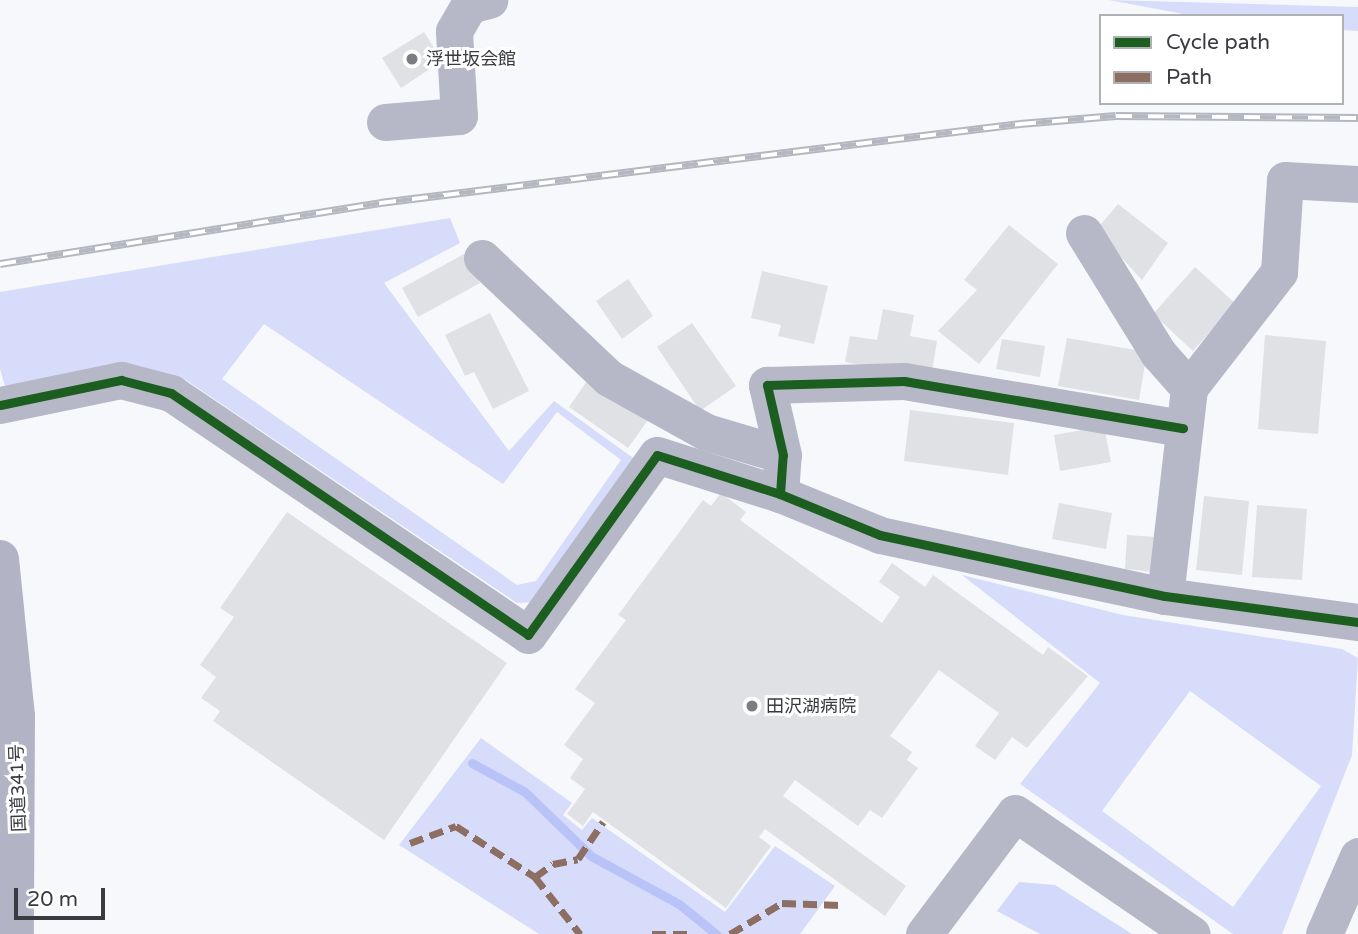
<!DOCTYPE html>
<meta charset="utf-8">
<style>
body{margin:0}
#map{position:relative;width:1358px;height:934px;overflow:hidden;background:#f7f8fc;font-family:"Varela Round","Noto Sans JP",sans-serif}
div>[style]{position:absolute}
.green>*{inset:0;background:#d6dcfa}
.forest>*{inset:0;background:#d2d9fb}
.stream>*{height:9px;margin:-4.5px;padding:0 4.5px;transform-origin:4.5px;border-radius:4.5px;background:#b9c3f7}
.building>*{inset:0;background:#dfe1e5}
.minor>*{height:37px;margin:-18.5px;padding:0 18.5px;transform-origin:18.5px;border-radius:18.5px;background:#b6b8c7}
.highway>*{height:38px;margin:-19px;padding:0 19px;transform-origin:19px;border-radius:19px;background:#b2b4c5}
.rail>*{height:8px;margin-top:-4px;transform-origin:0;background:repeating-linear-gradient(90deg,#fff 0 16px,#b5b7c0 0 32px);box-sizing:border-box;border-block:2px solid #b5b7c0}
.quiet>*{height:7px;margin-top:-3.5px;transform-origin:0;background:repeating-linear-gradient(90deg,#8d6e63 0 14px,transparent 0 21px)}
.cycleway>*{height:9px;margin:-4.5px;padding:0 4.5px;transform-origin:4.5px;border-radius:4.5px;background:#1b5e20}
.dots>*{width:19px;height:19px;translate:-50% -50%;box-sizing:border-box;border:4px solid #fff;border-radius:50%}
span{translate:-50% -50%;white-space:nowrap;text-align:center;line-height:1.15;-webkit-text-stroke:6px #fff;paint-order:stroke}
.poi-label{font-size:18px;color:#393b41}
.left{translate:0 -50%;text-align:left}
.street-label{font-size:18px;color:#393b41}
.legend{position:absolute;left:1099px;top:14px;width:245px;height:91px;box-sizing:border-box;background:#fff;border:2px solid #b0b1b3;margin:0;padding:9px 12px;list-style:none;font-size:21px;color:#393b41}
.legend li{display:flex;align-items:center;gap:14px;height:35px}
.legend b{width:35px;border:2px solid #b0b1b3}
.scale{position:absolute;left:14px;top:888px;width:91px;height:32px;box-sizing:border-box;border:4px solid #393b41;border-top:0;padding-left:9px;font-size:21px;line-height:24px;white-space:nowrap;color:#393b41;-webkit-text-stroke:5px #fff;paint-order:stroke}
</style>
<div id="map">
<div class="green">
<div style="clip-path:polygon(1109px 0,1358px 7px,1358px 31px,1342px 30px,1342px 16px,1194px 16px)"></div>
<div style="clip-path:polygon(evenodd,450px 218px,460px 243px,384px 283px,509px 451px,554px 401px,636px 460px,539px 602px,517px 603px,186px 380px,151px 371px,10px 403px,0 369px,0 292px,450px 218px,264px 324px,503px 484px,557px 412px,621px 460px,536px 581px,517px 585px,222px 379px,264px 324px)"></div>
<div style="clip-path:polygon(evenodd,962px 575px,1123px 615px,1342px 649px,1358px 658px,1352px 755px,1282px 934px,1233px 934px,1020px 784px,1100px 683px,962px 575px,1190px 691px,1321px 786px,1233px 907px,1102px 811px,1190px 691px)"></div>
<div style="clip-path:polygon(481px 738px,572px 803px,563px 815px,582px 830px,592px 818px,725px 912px,775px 846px,835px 886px,800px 934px,539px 934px,399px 845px)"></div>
</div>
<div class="forest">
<div style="clip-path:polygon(1019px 882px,1055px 885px,1132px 934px,1040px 934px,997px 911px)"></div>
</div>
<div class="stream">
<div style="left:472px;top:763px;width:60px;rotate:28.7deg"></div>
<div style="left:525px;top:792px;width:92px;rotate:44.1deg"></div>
<div style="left:591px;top:856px;width:100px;rotate:28.6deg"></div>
<div style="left:679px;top:904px;width:48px;rotate:39deg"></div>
</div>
<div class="building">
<div style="clip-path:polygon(424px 32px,442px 61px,401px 88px,382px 58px)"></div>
<div style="clip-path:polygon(1118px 204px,1168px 243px,1142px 280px,1096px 230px)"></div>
<div style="clip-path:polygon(1009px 225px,1058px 264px,979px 364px,938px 331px,977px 290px,964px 280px)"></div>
<div style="clip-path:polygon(464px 254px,480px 283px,418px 317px,402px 288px)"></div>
<div style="clip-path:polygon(1195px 267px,1235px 303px,1193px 351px,1153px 314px)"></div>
<div style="clip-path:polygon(762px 271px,828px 286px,814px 344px,778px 336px,781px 325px,751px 318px)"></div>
<div style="clip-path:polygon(628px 279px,653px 316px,622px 339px,596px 301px)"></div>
<div style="clip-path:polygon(883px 309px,914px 315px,910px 336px,937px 341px,931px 378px,845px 362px,850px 336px,877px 340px)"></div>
<div style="clip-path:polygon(490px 313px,529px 391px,493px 409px,474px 372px,465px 376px,445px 335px)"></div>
<div style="clip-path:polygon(692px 323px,736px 386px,700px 411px,657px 347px)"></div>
<div style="clip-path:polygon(1265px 335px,1326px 341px,1318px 434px,1258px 429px)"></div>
<div style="clip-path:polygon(1067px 338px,1147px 352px,1139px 400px,1058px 386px)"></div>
<div style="clip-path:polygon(1002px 339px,1045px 346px,1040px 377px,996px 369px)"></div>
<div style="clip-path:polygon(589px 378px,648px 420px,628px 448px,569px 407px)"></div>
<div style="clip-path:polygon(910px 410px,1014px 423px,1008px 475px,904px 461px)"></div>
<div style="clip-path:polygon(1104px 426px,1111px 462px,1060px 471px,1054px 435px)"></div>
<div style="clip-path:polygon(721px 493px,746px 512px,740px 520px,882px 623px,900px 597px,879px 582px,892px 563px,925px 587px,933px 575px,1043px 655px,1048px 647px,1088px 676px,1027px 748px,1012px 737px,995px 760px,975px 746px,999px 713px,939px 670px,890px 736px,912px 752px,907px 760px,918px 768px,882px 818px,870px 810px,858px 826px,795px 780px,783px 796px,906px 886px,885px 916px,765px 829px,759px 837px,771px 846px,726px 908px,593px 812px,583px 826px,567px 814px,585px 789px,570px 778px,583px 759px,564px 745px,595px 703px,575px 689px,626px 620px,618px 615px,703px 500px,711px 506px)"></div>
<div style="clip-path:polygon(1204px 496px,1249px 501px,1242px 575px,1196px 570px)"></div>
<div style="clip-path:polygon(1059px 503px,1112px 513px,1106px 549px,1052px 539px)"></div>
<div style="clip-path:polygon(1257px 505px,1307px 509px,1302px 580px,1252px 577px)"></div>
<div style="clip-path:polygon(287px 512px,507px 663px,384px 840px,213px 721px,220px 711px,201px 698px,216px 677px,200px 665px,234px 617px,220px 608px)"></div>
<div style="clip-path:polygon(1127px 535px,1156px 537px,1154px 572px,1125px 569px)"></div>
</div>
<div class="minor">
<div style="left:385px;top:122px;width:74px;rotate:-4.6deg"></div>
<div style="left:459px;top:116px;width:85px;rotate:-93.4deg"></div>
<div style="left:454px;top:31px;width:30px;rotate:-60deg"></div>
<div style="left:469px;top:5px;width:21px;rotate:-14deg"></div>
<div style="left:1084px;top:233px;width:141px;rotate:58.3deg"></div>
<div style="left:1158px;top:353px;width:47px;rotate:48.5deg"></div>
<div style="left:482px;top:258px;width:175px;rotate:43.4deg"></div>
<div style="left:609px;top:378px;width:111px;rotate:29.1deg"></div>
<div style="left:706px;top:432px;width:80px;rotate:16.6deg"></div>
<div style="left:0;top:405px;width:124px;rotate:-11.7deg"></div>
<div style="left:121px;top:380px;width:52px;rotate:14.6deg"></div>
<div style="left:171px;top:393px;width:431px;rotate:34.1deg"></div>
<div style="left:528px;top:635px;width:221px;rotate:-54.4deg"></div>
<div style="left:657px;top:455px;width:129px;rotate:17.6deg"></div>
<div style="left:780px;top:494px;width:108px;rotate:22.3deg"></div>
<div style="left:880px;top:535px;width:291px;rotate:12.1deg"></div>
<div style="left:1165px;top:596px;width:195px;rotate:7.7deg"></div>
<div style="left:780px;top:494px;width:39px;rotate:-86deg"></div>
<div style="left:783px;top:455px;width:72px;rotate:-102.9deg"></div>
<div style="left:767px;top:385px;width:137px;rotate:-1.7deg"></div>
<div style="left:904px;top:381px;width:283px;rotate:9.6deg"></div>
<div style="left:1165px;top:596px;width:209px;rotate:-83.4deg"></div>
<div style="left:1189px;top:388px;width:147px;rotate:-52.2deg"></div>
<div style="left:1279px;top:272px;width:92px;rotate:-86.3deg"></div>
<div style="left:1285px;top:180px;width:73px;rotate:3.1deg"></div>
<div style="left:924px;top:934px;width:151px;rotate:-53.1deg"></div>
<div style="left:1015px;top:813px;width:214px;rotate:34.4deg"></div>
<div style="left:1324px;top:934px;width:85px;rotate:-66.4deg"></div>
</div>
<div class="highway">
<div style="left:0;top:559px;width:158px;rotate:84.2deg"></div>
<div style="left:16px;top:716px;width:218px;rotate:90.3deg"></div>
</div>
<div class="rail">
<div style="left:0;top:264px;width:385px;rotate:-9.1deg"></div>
<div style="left:380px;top:203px;width:645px;rotate:-7.04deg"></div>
<div style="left:1020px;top:124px;width:96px;rotate:-4.8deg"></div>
<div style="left:1116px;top:116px;width:242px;rotate:0.5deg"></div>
</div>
<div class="quiet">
<div style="left:410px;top:843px;width:49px;rotate:-20.3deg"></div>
<div style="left:456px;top:826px;width:94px;rotate:32.8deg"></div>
<div style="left:535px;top:877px;width:73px;rotate:51.7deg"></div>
<div style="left:535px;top:877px;width:22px;rotate:-36deg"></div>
<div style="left:553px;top:864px;width:25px;rotate:-11deg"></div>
<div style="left:578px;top:859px;width:45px;rotate:-56deg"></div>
<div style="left:652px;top:934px;width:41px"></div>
<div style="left:730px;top:934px;width:61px;rotate:-30.8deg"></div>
<div style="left:782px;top:903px;width:59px;rotate:1.9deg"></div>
</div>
<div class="cycleway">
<div style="left:0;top:405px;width:124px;rotate:-11.7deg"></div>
<div style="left:121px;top:380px;width:52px;rotate:14.6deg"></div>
<div style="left:171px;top:393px;width:431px;rotate:34.1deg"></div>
<div style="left:528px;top:635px;width:221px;rotate:-54.4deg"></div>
<div style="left:657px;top:455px;width:129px;rotate:17.6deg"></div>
<div style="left:780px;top:494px;width:108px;rotate:22.3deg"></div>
<div style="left:880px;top:535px;width:291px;rotate:12.1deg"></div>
<div style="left:1165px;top:596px;width:195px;rotate:7.7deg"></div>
<div style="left:780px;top:494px;width:39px;rotate:-86deg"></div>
<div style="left:783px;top:455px;width:72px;rotate:-102.9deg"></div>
<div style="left:767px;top:385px;width:137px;rotate:-1.7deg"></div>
<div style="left:904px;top:381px;width:283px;rotate:9.6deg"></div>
</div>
<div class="dots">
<div style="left:412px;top:59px;background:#7c7d82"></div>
<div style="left:752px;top:706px;background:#7c7d82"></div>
</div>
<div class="poi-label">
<span class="left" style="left:426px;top:59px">浮世坂会館</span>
<span class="left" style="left:766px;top:706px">田沢湖病院</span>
</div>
<div class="street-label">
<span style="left:18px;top:788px;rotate:-92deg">国道341号</span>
</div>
<ul class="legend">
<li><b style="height:9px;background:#1b5e20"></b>Cycle path</li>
<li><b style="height:9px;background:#8d6e63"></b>Path</li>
</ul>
<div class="scale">20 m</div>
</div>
